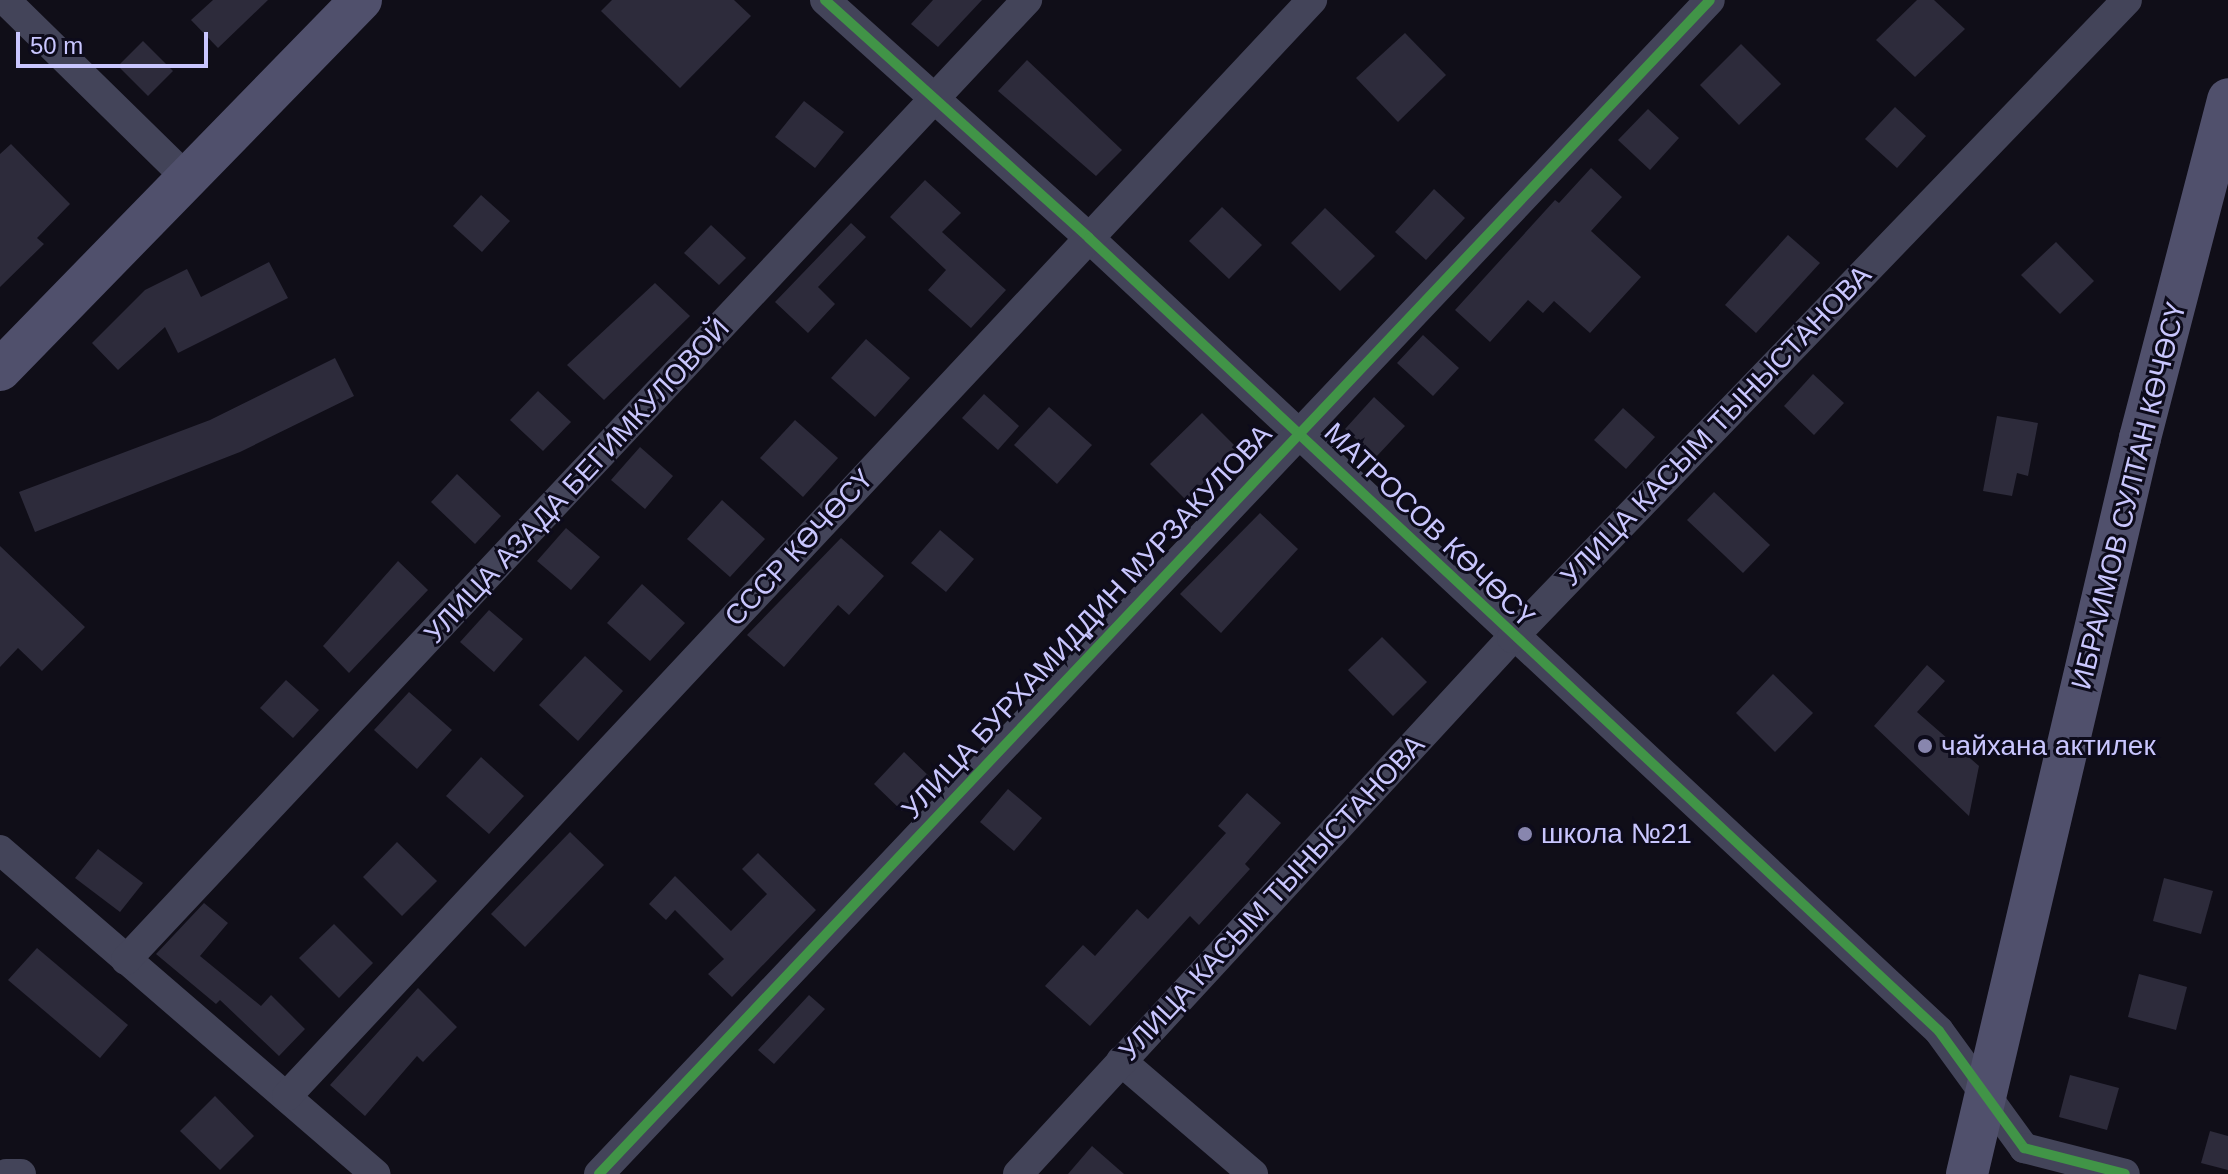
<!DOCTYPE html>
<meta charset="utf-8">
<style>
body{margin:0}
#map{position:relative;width:2228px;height:1174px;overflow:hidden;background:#100e18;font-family:Arial,sans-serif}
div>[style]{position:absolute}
.building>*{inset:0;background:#2d2b3b}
.minor>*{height:30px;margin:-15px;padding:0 15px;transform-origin:15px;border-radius:15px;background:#434459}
.secondary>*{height:42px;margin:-21px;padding:0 21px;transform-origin:21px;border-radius:21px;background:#50506c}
.cycleway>*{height:10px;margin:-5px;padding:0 5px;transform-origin:5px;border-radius:5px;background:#419447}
.dots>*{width:22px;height:22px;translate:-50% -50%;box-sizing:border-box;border:4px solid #0d0b1b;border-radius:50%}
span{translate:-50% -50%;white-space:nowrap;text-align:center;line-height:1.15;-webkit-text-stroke:6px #0d0b1b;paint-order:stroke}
.street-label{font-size:28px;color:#c9c6fe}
.poi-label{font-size:28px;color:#c9c6fe}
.left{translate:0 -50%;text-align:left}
.scale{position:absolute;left:16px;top:32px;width:192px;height:36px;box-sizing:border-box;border:4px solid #c9c6fe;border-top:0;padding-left:10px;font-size:24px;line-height:28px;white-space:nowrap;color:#c9c6fe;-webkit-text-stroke:6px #0d0b1b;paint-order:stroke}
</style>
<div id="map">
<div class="building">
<div style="clip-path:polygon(213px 0,268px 0,218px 48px,191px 20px)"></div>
<div style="clip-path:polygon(612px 0,734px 0,751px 16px,680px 88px,601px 11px)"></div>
<div style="clip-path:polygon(933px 0,982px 0,938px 47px,911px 24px)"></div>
<div style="clip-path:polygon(1917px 0,1934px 0,1965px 29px,1915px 77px,1876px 40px)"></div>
<div style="clip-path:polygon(1405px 33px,1446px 75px,1398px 122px,1356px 78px)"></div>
<div style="clip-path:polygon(143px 41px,173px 71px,148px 96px,118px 66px)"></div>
<div style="clip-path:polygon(1741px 44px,1781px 84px,1739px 125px,1700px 85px)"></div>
<div style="clip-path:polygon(1027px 60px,1122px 150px,1096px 176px,998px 91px)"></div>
<div style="clip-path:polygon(804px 101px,844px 132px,815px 168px,775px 137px)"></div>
<div style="clip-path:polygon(1895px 107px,1926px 136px,1897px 168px,1865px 139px)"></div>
<div style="clip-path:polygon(1648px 109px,1679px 138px,1650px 170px,1618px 140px)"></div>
<div style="clip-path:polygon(11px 144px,70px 204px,37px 238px,44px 244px,0 287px,0 154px)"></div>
<div style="clip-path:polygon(1591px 168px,1622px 197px,1591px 231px,1641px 277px,1590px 333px,1554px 301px,1543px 313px,1528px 300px,1490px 342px,1455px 310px,1555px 200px,1559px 203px)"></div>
<div style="clip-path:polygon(925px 180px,961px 213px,942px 232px,1006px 290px,971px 328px,928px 290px,946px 270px,890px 217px)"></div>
<div style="clip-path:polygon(1434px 189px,1465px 218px,1426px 260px,1395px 232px)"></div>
<div style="clip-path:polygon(481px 195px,510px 221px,482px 252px,453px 226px)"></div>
<div style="clip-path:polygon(1222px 207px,1262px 245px,1229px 279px,1189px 241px)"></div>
<div style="clip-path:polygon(1325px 208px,1375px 256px,1340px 291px,1291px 243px)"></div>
<div style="clip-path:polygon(851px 223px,866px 237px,818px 287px,835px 304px,808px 333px,775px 302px)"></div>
<div style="clip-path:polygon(711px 225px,746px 258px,719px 285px,684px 253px)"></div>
<div style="clip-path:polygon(1788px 235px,1820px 263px,1756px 333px,1725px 305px)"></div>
<div style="clip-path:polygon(2056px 242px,2094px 281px,2060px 314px,2021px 275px)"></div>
<div style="clip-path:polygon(269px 262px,288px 298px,178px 353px,165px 327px,118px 370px,92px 343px,145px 290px,187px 269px,201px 297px)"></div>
<div style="clip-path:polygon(655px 283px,690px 316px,604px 400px,567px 365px)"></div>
<div style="clip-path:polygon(1423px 335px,1459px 368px,1433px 396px,1397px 363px)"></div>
<div style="clip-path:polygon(866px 339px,910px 378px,875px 417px,831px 378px)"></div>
<div style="clip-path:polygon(335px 358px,354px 396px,240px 452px,35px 532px,19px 492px,210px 420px)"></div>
<div style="clip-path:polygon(1813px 374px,1844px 403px,1814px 435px,1784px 406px)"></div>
<div style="clip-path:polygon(538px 391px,571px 422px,543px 451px,510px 420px)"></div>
<div style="clip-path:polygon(984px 394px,1019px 426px,998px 450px,962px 418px)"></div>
<div style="clip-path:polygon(1374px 397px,1405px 426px,1376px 457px,1345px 429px)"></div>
<div style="clip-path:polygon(1049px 407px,1092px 445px,1057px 484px,1014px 445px)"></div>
<div style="clip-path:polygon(1623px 408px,1655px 437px,1626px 469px,1594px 440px)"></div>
<div style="clip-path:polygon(1202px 413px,1238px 449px,1186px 500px,1150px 464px)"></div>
<div style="clip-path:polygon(1997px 416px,2038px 423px,2028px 476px,2017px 473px,2012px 496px,1983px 491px)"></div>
<div style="clip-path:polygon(795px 420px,838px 458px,803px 497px,760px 458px)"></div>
<div style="clip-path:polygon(640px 447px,673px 476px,645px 509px,611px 480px)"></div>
<div style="clip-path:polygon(457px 474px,501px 516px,475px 544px,431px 502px)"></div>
<div style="clip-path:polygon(1714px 492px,1770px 545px,1743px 573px,1687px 520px)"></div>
<div style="clip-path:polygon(722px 500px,765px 539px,730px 577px,687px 539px)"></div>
<div style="clip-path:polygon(1260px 513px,1298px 549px,1221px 633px,1180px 594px)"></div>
<div style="clip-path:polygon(566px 528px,600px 557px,571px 590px,537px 561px)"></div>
<div style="clip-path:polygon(940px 530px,974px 559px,946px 592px,911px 563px)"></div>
<div style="clip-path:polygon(841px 538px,884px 576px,849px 615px,838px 605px,784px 667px,747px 635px)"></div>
<div style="clip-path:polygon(0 546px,85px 627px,42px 671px,18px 648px,0 667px)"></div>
<div style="clip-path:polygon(398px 561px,428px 590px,349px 673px,323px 646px)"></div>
<div style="clip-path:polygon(642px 584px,685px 623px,650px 661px,607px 623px)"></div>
<div style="clip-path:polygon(489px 610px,523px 639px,494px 672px,460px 642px)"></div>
<div style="clip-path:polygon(1382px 637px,1427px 682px,1393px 716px,1348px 670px)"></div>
<div style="clip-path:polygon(585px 656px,623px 691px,578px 741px,539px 705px)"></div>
<div style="clip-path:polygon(1927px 665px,1945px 681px,1917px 712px,1979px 766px,1969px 816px,1874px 726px)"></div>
<div style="clip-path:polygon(1773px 674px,1813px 713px,1775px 752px,1736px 713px)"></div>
<div style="clip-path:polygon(286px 680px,319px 710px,293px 738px,260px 708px)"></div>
<div style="clip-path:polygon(409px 692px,452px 730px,417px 769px,374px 730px)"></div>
<div style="clip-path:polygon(904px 752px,932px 779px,902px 811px,874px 784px)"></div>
<div style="clip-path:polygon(481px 757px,524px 796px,489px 834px,446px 796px)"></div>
<div style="clip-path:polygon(1008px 789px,1042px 818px,1014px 851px,980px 822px)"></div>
<div style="clip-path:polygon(1247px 793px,1281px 823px,1245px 864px,1250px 869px,1199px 925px,1190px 916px,1090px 1026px,1045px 986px,1083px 945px,1095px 956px,1137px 909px,1148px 919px,1226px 833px,1218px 826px)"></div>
<div style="clip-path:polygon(570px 832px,604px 865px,525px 947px,491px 914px)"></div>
<div style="clip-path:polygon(397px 842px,437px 881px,402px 916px,363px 877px)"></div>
<div style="clip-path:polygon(98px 849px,143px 883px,120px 912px,75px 878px)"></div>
<div style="clip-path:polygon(758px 853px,816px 910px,732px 997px,708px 974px,724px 959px,675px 910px,666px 920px,649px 904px,675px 876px,731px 931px,767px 894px,742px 869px)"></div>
<div style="clip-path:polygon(2164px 878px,2213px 891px,2201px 934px,2153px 921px)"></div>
<div style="clip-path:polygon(204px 903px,228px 923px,200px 956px,261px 1006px,271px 995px,305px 1029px,279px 1056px,220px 1000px,216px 1004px,156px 954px)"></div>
<div style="clip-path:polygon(334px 924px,373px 963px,339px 998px,299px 958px)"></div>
<div style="clip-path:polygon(37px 948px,128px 1025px,100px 1058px,8px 980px)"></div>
<div style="clip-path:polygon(2139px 974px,2187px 987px,2176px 1030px,2128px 1017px)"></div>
<div style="clip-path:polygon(418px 988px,457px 1027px,423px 1062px,417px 1056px,365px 1116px,330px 1085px)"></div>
<div style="clip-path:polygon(809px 995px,825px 1009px,774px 1064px,758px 1050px)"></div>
<div style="clip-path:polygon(2070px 1075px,2119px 1088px,2107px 1130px,2059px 1117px)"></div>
<div style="clip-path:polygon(215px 1096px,254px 1136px,220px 1170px,180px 1131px)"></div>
<div style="clip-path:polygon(2210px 1131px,2228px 1136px,2228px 1170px,2201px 1163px)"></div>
<div style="clip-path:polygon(1092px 1146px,1124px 1174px,1068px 1174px)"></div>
</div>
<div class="minor">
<div style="left:5px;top:0;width:255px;rotate:44.4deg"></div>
<div style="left:825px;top:0;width:355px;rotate:42deg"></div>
<div style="left:1089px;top:238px;width:1162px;rotate:43.01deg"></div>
<div style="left:1939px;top:1031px;width:145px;rotate:54deg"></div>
<div style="left:2024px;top:1148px;width:104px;rotate:14.4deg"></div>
<div style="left:0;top:850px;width:496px;rotate:40.8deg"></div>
<div style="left:126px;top:960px;width:1317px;rotate:-46.82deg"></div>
<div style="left:1121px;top:1061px;width:174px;rotate:40.6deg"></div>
<div style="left:287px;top:1096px;width:1501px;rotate:-46.92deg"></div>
<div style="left:6px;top:1174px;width:15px"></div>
<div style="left:599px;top:1174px;width:1616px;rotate:-46.58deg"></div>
<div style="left:1018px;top:1174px;width:729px;rotate:-47.34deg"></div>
<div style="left:1512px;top:638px;width:886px;rotate:-46.05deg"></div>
</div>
<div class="secondary">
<div style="left:0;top:370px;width:517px;rotate:-45.71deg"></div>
<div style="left:1967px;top:1174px;width:756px;rotate:-76.77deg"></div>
<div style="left:2140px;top:438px;width:350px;rotate:-75.4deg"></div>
</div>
<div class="cycleway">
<div style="left:825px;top:0;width:355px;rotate:42deg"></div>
<div style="left:1089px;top:238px;width:1162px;rotate:43.01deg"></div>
<div style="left:1939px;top:1031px;width:145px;rotate:54deg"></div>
<div style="left:2024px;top:1148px;width:104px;rotate:14.4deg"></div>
<div style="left:599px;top:1174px;width:1616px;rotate:-46.58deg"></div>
</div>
<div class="dots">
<div style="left:1925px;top:746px;background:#8886ae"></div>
<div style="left:1525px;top:834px;background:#8886ae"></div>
</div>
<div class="street-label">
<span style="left:1716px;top:426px;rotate:-46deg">УЛИЦА КАСЫМ ТЫНЫСТАНОВА</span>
<span style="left:577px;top:481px;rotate:-47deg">УЛИЦА АЗАДА БЕГИМКУЛОВОЙ</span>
<span style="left:2129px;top:496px;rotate:-76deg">ИБРАИМОВ СУЛТАН КӨЧӨСҮ</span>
<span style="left:1429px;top:525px;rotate:44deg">МАТРОСОВ КӨЧӨСҮ</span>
<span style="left:799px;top:548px;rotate:-47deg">СССР КӨЧӨСҮ</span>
<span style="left:1087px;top:622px;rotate:-47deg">УЛИЦА БУРХАМИДДИН МУРЗАКУЛОВА</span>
<span style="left:1272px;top:898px;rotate:-47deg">УЛИЦА КАСЫМ ТЫНЫСТАНОВА</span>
</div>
<div class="poi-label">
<span class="left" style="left:1941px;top:746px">чайхана актилек</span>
<span class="left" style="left:1541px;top:834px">школа №21</span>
</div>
<div class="scale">50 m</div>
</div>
